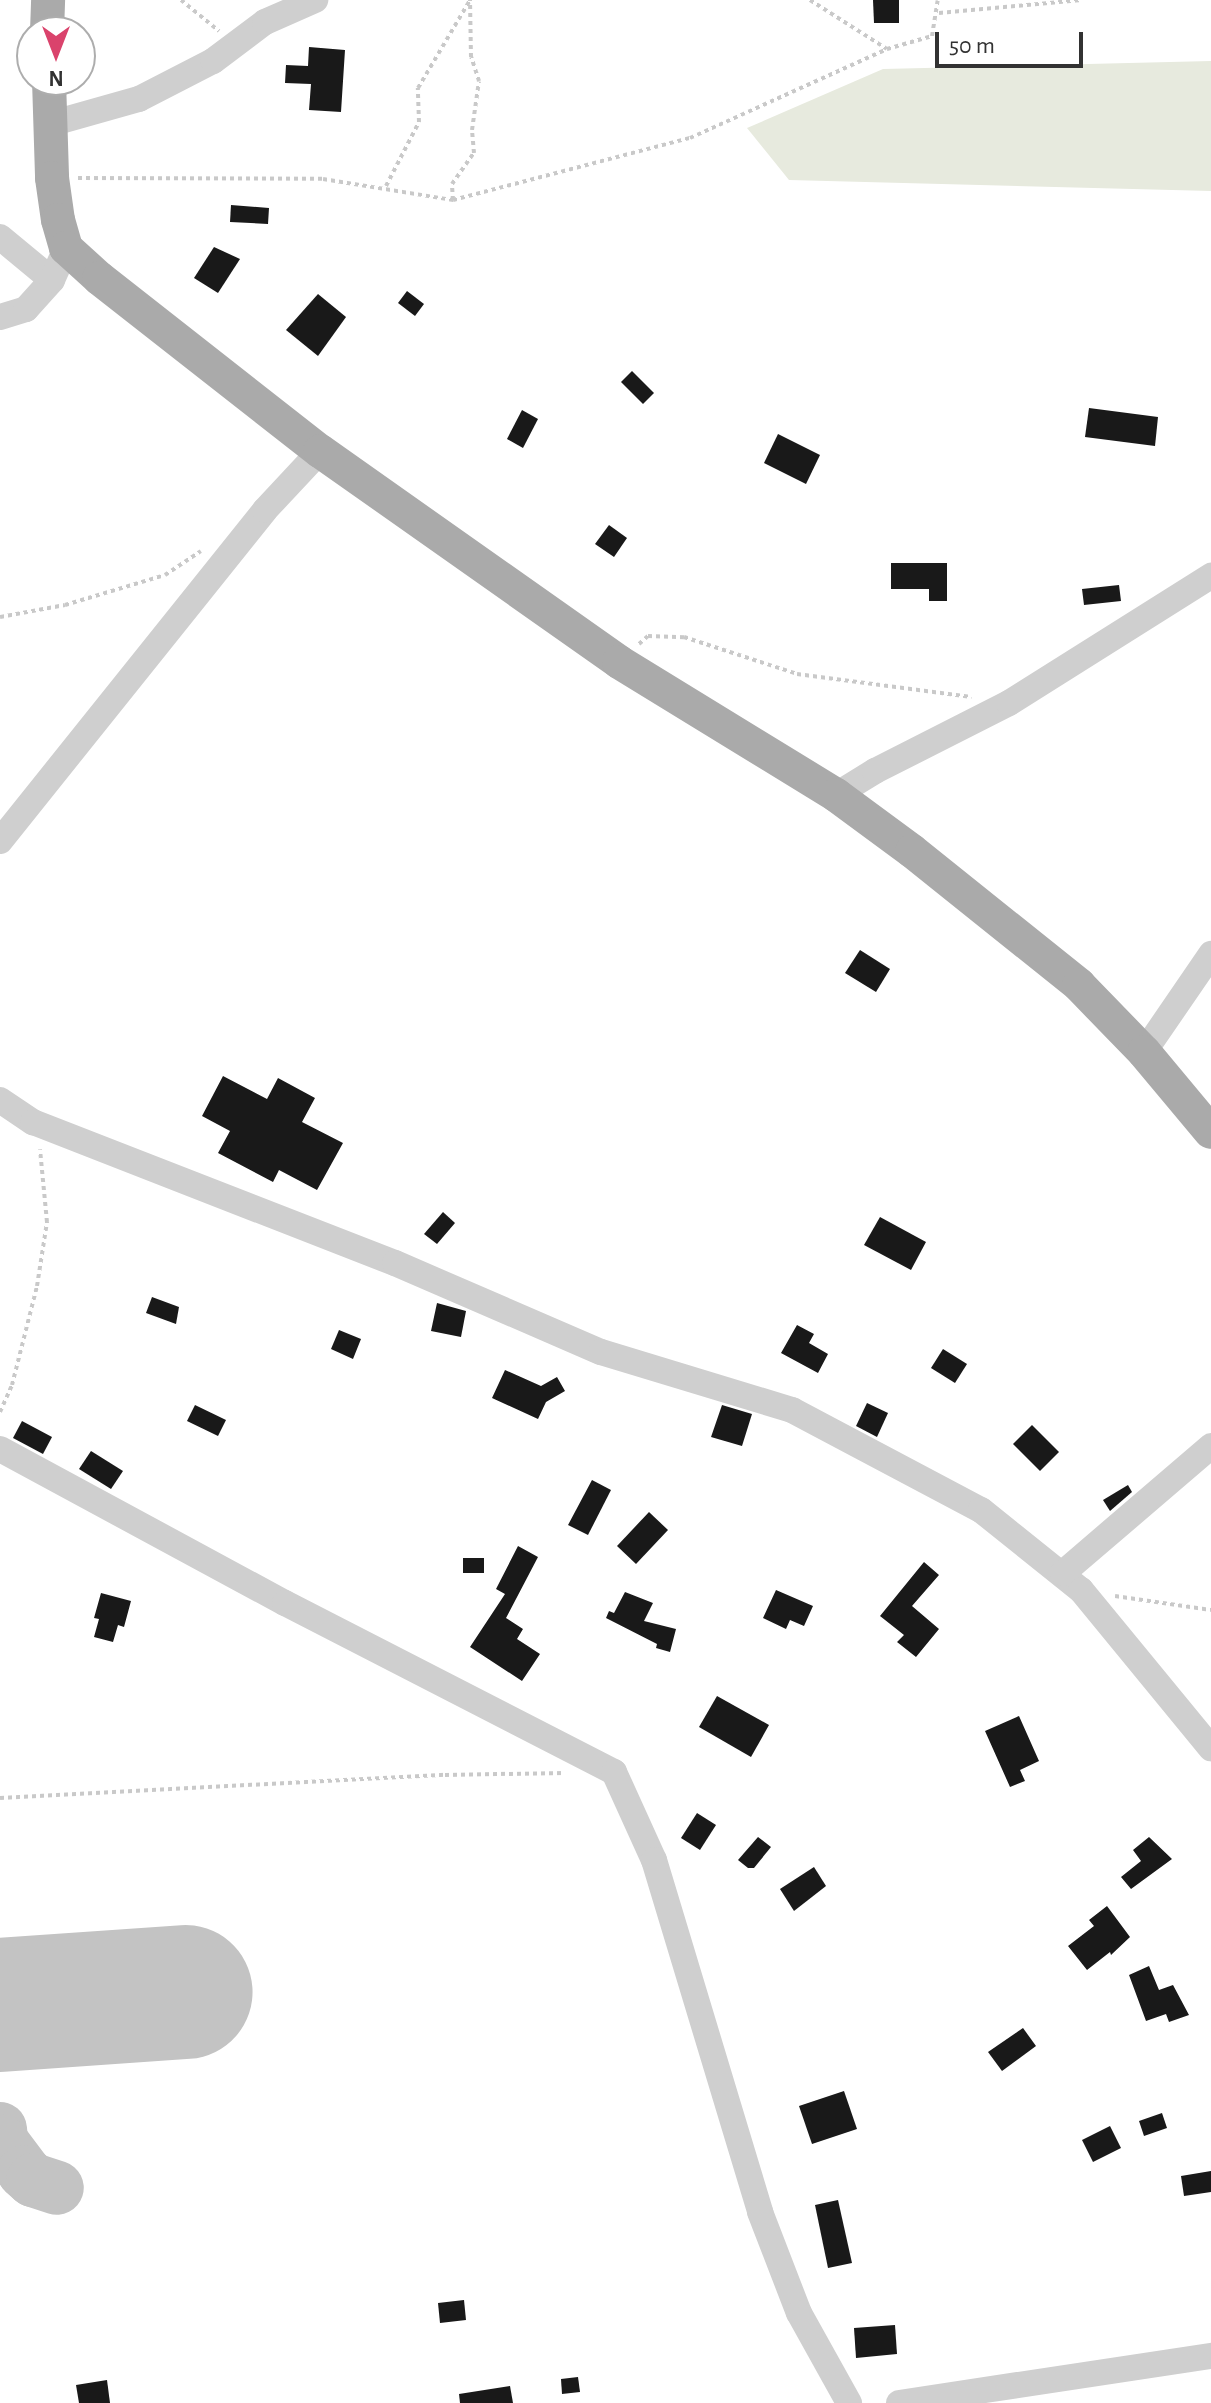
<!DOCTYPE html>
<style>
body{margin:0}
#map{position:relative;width:1211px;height:2403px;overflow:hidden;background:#fff;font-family:"Alegreya Sans",sans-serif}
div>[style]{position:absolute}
.green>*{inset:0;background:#e7eade}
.taxiway>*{height:54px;margin:-27px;padding:0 27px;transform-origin:27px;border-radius:27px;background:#c3c3c3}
.runway>*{height:134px;margin:-67px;padding:0 67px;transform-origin:67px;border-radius:67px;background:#c3c3c3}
.building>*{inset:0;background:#191919}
.path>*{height:4px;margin-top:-2px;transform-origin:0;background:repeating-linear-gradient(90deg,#c9c9c9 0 4px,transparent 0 8px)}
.minor>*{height:26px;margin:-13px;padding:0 13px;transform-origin:13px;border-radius:13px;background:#cfcfcf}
.major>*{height:34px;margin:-17px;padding:0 17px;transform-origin:17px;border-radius:17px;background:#aaa}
span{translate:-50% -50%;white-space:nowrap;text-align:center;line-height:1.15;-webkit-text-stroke:8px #fff;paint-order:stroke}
.north{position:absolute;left:16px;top:16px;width:80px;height:80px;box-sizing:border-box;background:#fff;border:2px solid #adadad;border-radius:50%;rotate:180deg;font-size:22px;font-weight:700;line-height:32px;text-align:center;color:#323232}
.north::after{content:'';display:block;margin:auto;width:28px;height:36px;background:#da436c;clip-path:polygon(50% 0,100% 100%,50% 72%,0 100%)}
.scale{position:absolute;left:935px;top:32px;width:148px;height:36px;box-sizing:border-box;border:4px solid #323232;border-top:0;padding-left:10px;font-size:24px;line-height:28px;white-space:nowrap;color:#323232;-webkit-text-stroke:6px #fff;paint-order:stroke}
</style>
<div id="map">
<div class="green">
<div style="clip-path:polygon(1211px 61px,1211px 191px,789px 180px,747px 128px,883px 69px)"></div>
</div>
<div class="taxiway">
<div style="left:0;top:2129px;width:12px;rotate:85deg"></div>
<div style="left:1px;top:2141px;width:39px;rotate:53deg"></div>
<div style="left:24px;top:2172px;width:12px;rotate:42deg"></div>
<div style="left:33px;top:2180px;width:25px;rotate:18deg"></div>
</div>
<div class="runway">
<div style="left:0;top:2005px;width:186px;rotate:-4deg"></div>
</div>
<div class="building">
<div style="clip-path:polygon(873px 0,899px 0,899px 23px,874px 23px)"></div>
<div style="clip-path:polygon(309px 47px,345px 50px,341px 112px,309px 110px,311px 84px,285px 83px,286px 65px,308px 66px)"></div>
<div style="clip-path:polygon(231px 205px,269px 208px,268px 224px,230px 222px)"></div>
<div style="clip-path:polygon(214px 247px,240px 259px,218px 293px,194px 278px)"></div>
<div style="clip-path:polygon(407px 291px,424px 304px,415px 316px,398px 303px)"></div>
<div style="clip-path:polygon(318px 294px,346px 317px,318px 356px,286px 330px)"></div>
<div style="clip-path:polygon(632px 371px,654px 393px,643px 404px,621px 382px)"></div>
<div style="clip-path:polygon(1089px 408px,1158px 417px,1155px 446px,1085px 437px)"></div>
<div style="clip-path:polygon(522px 410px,538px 419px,523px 448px,507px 439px)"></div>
<div style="clip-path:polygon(778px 434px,820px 455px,806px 484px,764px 463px)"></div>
<div style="clip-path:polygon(609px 525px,627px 538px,614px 557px,595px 544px)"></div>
<div style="clip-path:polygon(891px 563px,947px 563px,947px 601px,929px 601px,929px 589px,891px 589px)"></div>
<div style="clip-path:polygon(1119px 585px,1121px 601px,1084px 605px,1082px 589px)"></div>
<div style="clip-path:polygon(860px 950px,890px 969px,876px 992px,845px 973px)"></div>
<div style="clip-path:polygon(223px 1076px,267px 1099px,278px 1078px,315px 1098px,302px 1122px,343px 1143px,317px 1190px,279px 1170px,273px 1182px,218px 1153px,230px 1131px,202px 1116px)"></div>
<div style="clip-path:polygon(443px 1212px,455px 1223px,437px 1244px,424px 1234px)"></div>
<div style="clip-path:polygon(880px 1217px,926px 1242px,911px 1270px,864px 1245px)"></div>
<div style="clip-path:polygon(152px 1297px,179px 1307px,176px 1324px,146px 1313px)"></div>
<div style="clip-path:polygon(437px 1303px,466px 1311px,461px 1337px,431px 1331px)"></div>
<div style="clip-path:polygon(797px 1325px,814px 1334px,809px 1343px,828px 1354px,818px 1373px,781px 1353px)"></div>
<div style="clip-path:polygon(339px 1330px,361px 1339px,353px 1359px,331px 1349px)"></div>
<div style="clip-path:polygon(943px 1349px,967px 1364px,955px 1383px,931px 1368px)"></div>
<div style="clip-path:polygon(505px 1370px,541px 1386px,557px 1377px,565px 1391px,546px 1402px,538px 1419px,492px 1398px)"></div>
<div style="clip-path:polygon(867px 1403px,888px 1413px,877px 1437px,856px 1426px)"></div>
<div style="clip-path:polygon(195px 1405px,226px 1420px,218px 1436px,187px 1421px)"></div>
<div style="clip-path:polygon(722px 1405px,752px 1414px,742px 1446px,711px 1437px)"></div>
<div style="clip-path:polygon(22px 1421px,52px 1437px,43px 1454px,13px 1438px)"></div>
<div style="clip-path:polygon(1032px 1425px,1059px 1452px,1040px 1471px,1013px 1444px)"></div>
<div style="clip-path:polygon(91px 1451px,123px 1471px,111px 1489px,79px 1469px)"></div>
<div style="clip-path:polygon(592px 1480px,611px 1490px,588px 1535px,568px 1525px)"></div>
<div style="clip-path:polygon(1128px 1485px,1132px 1492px,1110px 1511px,1103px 1500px)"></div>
<div style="clip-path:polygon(649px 1512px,668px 1530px,636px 1564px,617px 1546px)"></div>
<div style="clip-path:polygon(518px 1546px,538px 1557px,506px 1618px,523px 1629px,517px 1639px,540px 1654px,522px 1681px,470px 1647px,505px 1594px,496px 1589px)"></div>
<div style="clip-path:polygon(463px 1558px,484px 1558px,484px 1573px,463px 1573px)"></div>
<div style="clip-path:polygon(924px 1562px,939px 1575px,912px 1606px,939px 1629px,916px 1657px,897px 1642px,904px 1635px,880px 1616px)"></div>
<div style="clip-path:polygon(776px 1590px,813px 1606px,804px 1626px,790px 1620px,786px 1629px,763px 1618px)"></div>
<div style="clip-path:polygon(625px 1592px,653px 1603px,644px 1621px,676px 1629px,670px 1652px,656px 1648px,657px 1644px,606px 1618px,609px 1611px,614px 1613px)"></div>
<div style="clip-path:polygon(101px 1593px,131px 1601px,124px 1627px,118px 1625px,113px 1642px,94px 1637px,99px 1619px,94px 1618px)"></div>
<div style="clip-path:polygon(717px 1696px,769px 1725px,751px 1757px,699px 1727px)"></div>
<div style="clip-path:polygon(1019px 1716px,1039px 1761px,1020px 1770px,1025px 1781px,1010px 1787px,985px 1731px)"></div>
<div style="clip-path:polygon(697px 1813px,716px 1825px,700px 1850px,681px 1838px)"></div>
<div style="clip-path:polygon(758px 1837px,771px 1847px,754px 1868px,748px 1868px,738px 1860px)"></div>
<div style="clip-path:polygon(1149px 1837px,1172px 1859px,1131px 1889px,1121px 1877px,1141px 1861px,1133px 1850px)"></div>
<div style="clip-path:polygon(814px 1867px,826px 1886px,794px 1911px,780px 1889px)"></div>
<div style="clip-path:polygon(1107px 1906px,1130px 1937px,1111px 1955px,1110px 1952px,1087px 1970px,1068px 1946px,1094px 1926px,1089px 1920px)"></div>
<div style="clip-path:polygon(1149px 1966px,1159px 1990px,1173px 1985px,1189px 2015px,1169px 2022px,1166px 2014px,1146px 2021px,1129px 1975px)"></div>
<div style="clip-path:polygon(1023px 2028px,1036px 2046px,1002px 2071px,988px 2052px)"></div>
<div style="clip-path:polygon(844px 2091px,857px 2129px,812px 2144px,799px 2106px)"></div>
<div style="clip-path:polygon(1162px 2113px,1167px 2128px,1144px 2136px,1139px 2121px)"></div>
<div style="clip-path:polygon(1110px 2126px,1121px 2148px,1093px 2162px,1082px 2140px)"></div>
<div style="clip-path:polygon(1211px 2171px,1211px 2192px,1184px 2196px,1181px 2176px)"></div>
<div style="clip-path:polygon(838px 2200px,852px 2263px,828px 2268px,815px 2205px)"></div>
<div style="clip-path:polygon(464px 2300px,466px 2320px,440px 2323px,438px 2303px)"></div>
<div style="clip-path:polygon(895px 2325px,897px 2354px,856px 2358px,854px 2328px)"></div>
<div style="clip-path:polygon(578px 2377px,580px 2392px,562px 2394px,561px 2379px)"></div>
<div style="clip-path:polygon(107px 2380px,110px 2403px,79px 2403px,76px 2385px)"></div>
<div style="clip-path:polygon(510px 2386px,513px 2403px,460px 2403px,459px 2394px)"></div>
</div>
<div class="path">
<div style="left:181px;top:0;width:49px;rotate:39.2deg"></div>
<div style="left:810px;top:0;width:91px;rotate:32.5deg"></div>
<div style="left:939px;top:13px;width:143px;rotate:-5.2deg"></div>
<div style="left:78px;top:178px;width:245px;rotate:0.2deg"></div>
<div style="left:323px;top:179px;width:132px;rotate:9.2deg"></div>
<div style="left:453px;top:200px;width:245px;rotate:-14.7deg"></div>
<div style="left:690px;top:138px;width:216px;rotate:-24.3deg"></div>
<div style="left:887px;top:49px;width:47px;rotate:-16.1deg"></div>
<div style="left:932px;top:36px;width:36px;rotate:-81deg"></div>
<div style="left:386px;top:186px;width:72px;rotate:-62.7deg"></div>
<div style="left:419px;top:122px;width:34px;rotate:-92deg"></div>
<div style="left:418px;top:88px;width:102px;rotate:-59.4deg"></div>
<div style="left:453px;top:200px;width:16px;rotate:-94deg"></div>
<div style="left:452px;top:184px;width:38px;rotate:-55deg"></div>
<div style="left:474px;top:153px;width:23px;rotate:-95deg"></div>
<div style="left:472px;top:130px;width:49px;rotate:-81.9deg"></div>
<div style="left:479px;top:81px;width:25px;rotate:-108deg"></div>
<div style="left:471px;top:57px;width:57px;rotate:-91deg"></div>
<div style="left:0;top:617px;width:66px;rotate:-10.5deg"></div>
<div style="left:65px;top:605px;width:104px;rotate:-16.7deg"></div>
<div style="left:165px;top:575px;width:43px;rotate:-33.7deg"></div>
<div style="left:639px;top:644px;width:12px;rotate:-42deg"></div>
<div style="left:648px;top:636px;width:36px;rotate:2deg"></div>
<div style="left:684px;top:637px;width:119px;rotate:18.1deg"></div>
<div style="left:797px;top:674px;width:176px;rotate:7.5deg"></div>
<div style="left:0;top:1412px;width:30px;rotate:-66deg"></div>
<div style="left:12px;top:1385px;width:102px;rotate:-75.8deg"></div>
<div style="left:37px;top:1286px;width:65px;rotate:-81.1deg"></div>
<div style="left:47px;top:1222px;width:73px;rotate:-95.5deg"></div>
<div style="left:1115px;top:1596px;width:97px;rotate:8.3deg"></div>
<div style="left:0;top:1798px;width:446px;rotate:-3deg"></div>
<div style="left:445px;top:1775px;width:120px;rotate:-1deg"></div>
</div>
<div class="minor">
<div style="left:50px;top:124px;width:92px;rotate:-15.7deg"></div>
<div style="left:139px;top:99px;width:83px;rotate:-27.2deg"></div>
<div style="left:213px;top:61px;width:65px;rotate:-36.9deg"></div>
<div style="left:265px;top:22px;width:55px;rotate:-23.7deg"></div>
<div style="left:0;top:237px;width:67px;rotate:39.6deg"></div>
<div style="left:0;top:317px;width:27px;rotate:-17deg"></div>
<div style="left:26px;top:309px;width:39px;rotate:-48deg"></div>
<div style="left:52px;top:280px;width:35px;rotate:-66deg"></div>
<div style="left:836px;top:795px;width:46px;rotate:-31.6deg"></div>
<div style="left:875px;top:771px;width:150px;rotate:-26.9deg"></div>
<div style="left:1009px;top:703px;width:239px;rotate:-32.2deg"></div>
<div style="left:0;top:841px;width:424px;rotate:-51.3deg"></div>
<div style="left:265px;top:510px;width:81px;rotate:-47deg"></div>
<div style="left:1144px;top:1052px;width:119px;rotate:-55.6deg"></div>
<div style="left:0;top:1100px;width:40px;rotate:34deg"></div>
<div style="left:33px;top:1122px;width:388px;rotate:21.3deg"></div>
<div style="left:395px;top:1263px;width:224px;rotate:23.4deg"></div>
<div style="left:601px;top:1352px;width:200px;rotate:16.9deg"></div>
<div style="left:792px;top:1410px;width:214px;rotate:27.9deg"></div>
<div style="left:981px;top:1510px;width:128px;rotate:38.7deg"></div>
<div style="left:1081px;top:1590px;width:205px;rotate:50.6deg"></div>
<div style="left:0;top:1449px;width:324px;rotate:28.4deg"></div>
<div style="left:285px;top:1603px;width:370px;rotate:27.2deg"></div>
<div style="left:614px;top:1772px;width:97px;rotate:65.6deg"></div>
<div style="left:654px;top:1860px;width:368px;rotate:73.2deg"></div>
<div style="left:760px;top:2212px;width:108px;rotate:68.9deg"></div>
<div style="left:799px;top:2313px;width:103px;rotate:60.9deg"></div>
<div style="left:1063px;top:1573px;width:195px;rotate:-40.6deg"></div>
<div style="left:899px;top:2403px;width:316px;rotate:-8.6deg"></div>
</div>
<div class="major">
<div style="left:47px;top:32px;width:32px;rotate:-88deg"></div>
<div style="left:49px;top:80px;width:98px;rotate:88.2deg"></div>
<div style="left:52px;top:178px;width:42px;rotate:81.9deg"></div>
<div style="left:58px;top:220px;width:29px;rotate:74deg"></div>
<div style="left:66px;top:248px;width:45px;rotate:42.3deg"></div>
<div style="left:99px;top:278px;width:281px;rotate:38.1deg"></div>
<div style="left:320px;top:451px;width:366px;rotate:35.2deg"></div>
<div style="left:619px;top:662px;width:255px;rotate:31.5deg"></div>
<div style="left:836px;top:795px;width:94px;rotate:36.4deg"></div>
<div style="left:912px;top:851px;width:214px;rotate:38.7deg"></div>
<div style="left:1079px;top:985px;width:93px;rotate:45.9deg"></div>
<div style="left:1144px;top:1052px;width:104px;rotate:50.1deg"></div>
</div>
<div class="north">N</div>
<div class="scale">50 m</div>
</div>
